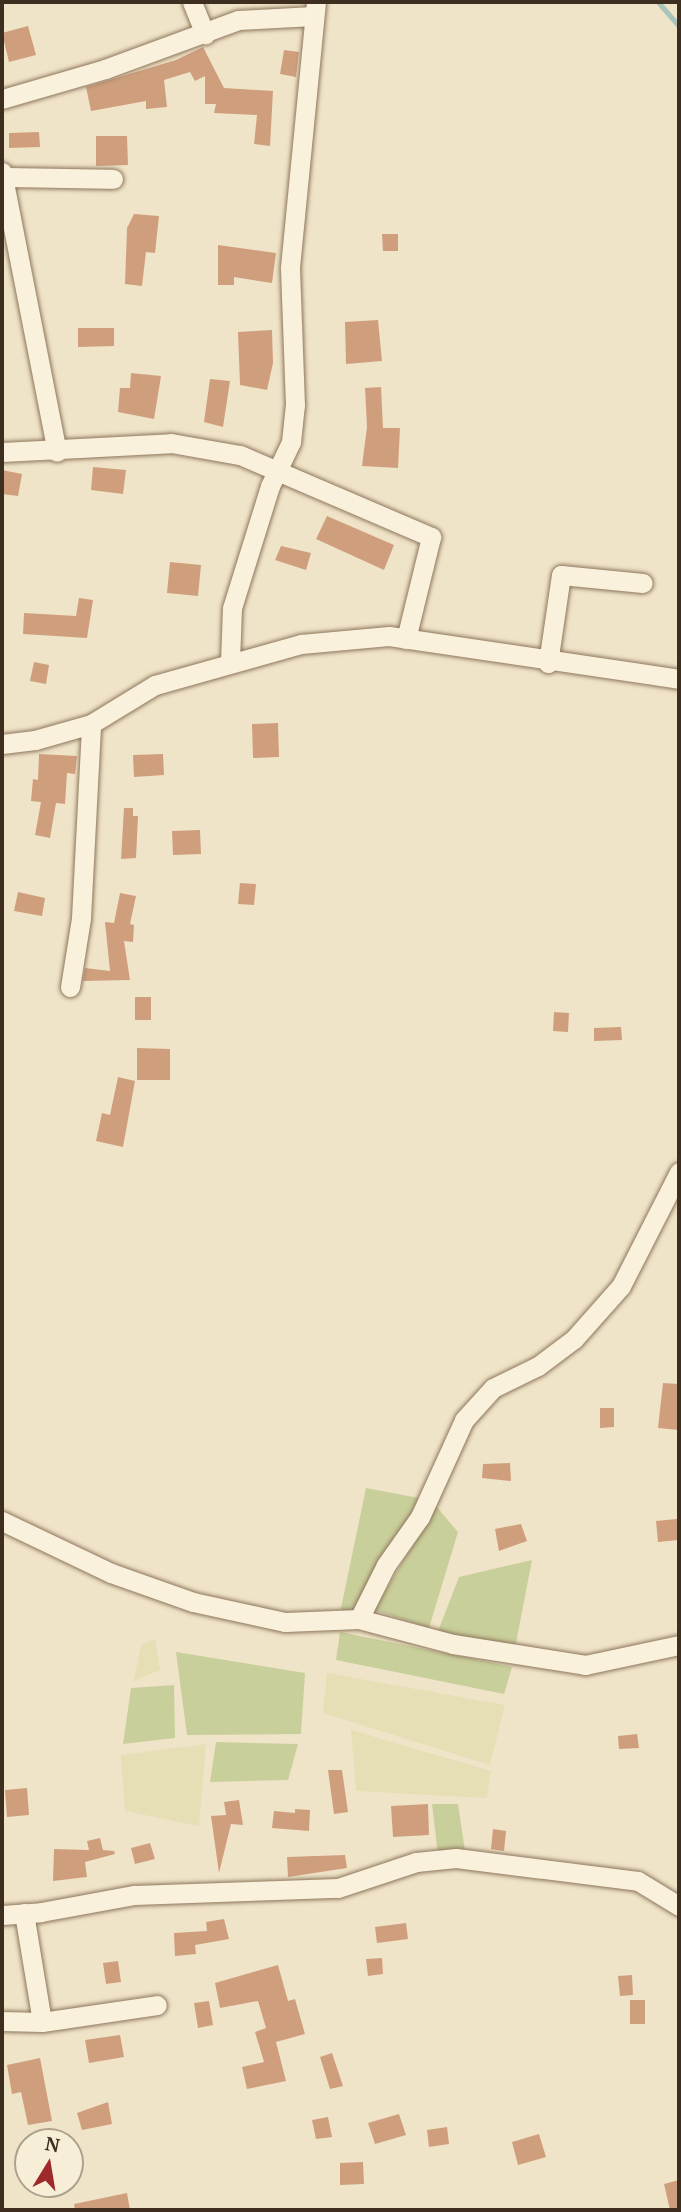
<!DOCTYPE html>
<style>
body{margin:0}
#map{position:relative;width:681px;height:2212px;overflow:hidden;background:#f0e4c8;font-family:"PT Serif",serif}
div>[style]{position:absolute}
.farmland>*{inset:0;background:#e6deb5}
.green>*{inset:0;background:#c9cf9b}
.stream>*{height:5px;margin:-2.5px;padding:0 2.5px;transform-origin:2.5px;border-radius:2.5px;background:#a9c4bc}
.building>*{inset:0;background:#cf9f7d}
.roads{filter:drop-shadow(0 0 2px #8d765c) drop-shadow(0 0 2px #8d765c)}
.minor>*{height:19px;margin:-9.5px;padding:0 9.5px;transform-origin:9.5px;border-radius:9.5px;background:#faf1dc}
span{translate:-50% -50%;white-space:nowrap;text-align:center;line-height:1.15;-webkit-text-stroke:5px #f7eed8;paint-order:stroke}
.frame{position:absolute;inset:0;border:4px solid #3d2e20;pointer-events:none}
.north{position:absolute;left:14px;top:2128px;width:70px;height:70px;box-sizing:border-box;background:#f7eed8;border:2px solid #ada18e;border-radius:50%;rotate:11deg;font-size:19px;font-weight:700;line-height:28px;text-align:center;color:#3d2e20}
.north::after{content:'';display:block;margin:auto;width:24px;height:32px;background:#9e2a2b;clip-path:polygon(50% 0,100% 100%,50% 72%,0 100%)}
</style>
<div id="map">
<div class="farmland">
<div style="clip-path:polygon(155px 1639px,160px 1670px,134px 1681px,141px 1645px)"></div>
<div style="clip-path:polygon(327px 1673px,505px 1705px,490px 1765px,323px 1713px)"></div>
<div style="clip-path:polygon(351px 1730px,491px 1771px,487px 1798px,356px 1791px)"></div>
<div style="clip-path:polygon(206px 1744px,199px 1826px,125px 1811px,121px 1755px)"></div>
</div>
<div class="green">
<div style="clip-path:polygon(366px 1488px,419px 1498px,355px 1613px,340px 1613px)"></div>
<div style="clip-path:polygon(436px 1506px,458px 1532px,429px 1628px,374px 1610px)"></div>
<div style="clip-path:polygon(532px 1560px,515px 1648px,437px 1634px,459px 1577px)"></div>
<div style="clip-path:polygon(340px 1632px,512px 1667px,504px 1694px,336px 1660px)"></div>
<div style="clip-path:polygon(176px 1652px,305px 1673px,301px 1734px,187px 1735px)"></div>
<div style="clip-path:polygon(174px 1685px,175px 1738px,123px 1744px,131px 1688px)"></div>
<div style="clip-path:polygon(216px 1742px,298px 1744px,288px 1780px,210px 1782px)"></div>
<div style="clip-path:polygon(432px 1804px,458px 1804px,465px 1851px,438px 1855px)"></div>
</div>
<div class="stream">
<div style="left:658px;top:2px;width:32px;rotate:49deg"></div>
</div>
<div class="building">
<div style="clip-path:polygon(28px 26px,36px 55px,9px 62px,2px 33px)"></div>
<div style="clip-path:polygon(203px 47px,224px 88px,273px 91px,270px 146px,254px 144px,257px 115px,214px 113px,216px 104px,205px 104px,205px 76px,195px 81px,190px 72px,164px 80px,167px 107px,146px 109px,146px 101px,91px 111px,86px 87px,176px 60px)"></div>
<div style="clip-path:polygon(284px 50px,299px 52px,296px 77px,280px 74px)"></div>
<div style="clip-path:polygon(39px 132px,40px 147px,9px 148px,9px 133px)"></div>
<div style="clip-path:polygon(96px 136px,127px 136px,128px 165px,96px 166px)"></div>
<div style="clip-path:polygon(134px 214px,159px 216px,155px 253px,146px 252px,142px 286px,125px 284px,127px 228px)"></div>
<div style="clip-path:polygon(382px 234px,398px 234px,398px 251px,383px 251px)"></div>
<div style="clip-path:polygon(218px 245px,276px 253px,272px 283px,234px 277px,234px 285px,218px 285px)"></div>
<div style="clip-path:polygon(378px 320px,382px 361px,346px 364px,345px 322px)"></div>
<div style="clip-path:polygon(78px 328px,114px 328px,114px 346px,78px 347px)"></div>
<div style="clip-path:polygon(272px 330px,273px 363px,267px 390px,240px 385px,238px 332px)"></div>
<div style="clip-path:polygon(131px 373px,161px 376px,154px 419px,118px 412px,120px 388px,130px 388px)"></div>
<div style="clip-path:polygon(210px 379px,230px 381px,223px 427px,204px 422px)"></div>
<div style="clip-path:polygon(381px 387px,383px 428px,400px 428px,398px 468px,362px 466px,367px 427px,365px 388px)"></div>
<div style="clip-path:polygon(93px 467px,126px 470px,123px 494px,91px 490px)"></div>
<div style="clip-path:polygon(2px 470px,22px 474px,18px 496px,2px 494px)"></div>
<div style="clip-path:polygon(327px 516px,394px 545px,384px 570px,316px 539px)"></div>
<div style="clip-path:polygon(281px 546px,311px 553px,306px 570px,275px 560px)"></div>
<div style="clip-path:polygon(170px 562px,201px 565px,198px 596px,167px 593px)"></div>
<div style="clip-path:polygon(79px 598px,93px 600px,87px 638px,23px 634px,24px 613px,76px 616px)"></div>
<div style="clip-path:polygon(34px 662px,49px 665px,46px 684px,30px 681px)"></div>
<div style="clip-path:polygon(278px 723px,279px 757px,253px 758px,252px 724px)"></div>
<div style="clip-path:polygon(39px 754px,77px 756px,75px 774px,67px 773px,65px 804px,56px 803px,50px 838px,35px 835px,41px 802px,31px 801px,33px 779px,38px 780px)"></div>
<div style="clip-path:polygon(163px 754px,164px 775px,134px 777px,133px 755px)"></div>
<div style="clip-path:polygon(124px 808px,133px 808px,133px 816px,138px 816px,136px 858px,121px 859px)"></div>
<div style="clip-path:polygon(200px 830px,201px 854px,173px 855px,172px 831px)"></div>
<div style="clip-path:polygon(240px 883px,256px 884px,254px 905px,238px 904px)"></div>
<div style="clip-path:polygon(18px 892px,45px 898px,42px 916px,14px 911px)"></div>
<div style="clip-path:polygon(120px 893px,136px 896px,130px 924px,134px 925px,133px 942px,124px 941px,130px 980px,83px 981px,85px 968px,110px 971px,105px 922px,114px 923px)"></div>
<div style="clip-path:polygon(135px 997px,151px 997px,151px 1020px,135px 1020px)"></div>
<div style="clip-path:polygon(554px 1012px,569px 1013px,568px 1032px,553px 1031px)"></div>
<div style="clip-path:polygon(621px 1027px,622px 1040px,594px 1041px,594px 1028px)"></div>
<div style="clip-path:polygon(137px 1048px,170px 1049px,170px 1080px,137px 1080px)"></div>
<div style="clip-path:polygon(118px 1077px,135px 1081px,123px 1147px,96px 1141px,102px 1113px,110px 1115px)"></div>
<div style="clip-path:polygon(663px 1383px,679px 1384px,679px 1430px,658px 1428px)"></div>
<div style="clip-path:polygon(600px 1408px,614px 1408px,614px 1427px,600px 1428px)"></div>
<div style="clip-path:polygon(510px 1463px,511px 1481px,482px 1478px,483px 1464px)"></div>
<div style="clip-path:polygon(677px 1519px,679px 1540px,658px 1542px,656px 1521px)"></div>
<div style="clip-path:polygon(521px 1524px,527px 1541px,499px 1551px,495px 1529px)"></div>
<div style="clip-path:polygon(637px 1734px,639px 1748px,619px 1749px,618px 1736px)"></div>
<div style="clip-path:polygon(328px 1770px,342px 1770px,348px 1812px,334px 1814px)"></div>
<div style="clip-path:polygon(27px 1788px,29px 1815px,7px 1817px,5px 1790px)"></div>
<div style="clip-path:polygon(239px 1800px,243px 1825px,231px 1824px,219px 1873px,211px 1816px,226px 1815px,224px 1802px)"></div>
<div style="clip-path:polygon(428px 1804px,429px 1835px,393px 1837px,391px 1806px)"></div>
<div style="clip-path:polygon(295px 1809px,310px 1810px,309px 1831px,272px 1828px,274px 1811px,295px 1813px)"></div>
<div style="clip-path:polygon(493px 1829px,506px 1831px,504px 1851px,491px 1849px)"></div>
<div style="clip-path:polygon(100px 1838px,103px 1850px,114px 1851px,115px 1854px,85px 1862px,87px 1877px,53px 1881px,54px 1849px,89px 1850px,87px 1841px)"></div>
<div style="clip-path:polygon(150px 1843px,155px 1859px,135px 1864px,131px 1848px)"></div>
<div style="clip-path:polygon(345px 1855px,347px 1868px,288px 1877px,287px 1857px)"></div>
<div style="clip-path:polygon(224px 1919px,229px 1939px,195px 1945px,196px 1954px,175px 1956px,174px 1933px,207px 1931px,206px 1922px)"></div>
<div style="clip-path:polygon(406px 1923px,408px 1939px,377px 1943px,375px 1927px)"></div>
<div style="clip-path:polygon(382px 1958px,383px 1974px,368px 1976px,366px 1959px)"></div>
<div style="clip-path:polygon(118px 1961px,121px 1982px,106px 1984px,103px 1963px)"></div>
<div style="clip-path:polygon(278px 1965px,288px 2001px,295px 1999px,305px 2034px,276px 2042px,286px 2081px,247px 2089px,242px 2067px,264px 2062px,255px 2032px,266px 2028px,258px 2001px,220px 2008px,215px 1983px)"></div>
<div style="clip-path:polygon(632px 1975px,633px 1995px,620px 1996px,618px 1976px)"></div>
<div style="clip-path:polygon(630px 2000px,645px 2000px,645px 2024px,630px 2024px)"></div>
<div style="clip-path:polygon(209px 2001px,213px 2025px,198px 2028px,194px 2003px)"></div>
<div style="clip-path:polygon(120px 2035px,124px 2057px,89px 2063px,85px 2040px)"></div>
<div style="clip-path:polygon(332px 2053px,343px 2086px,330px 2089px,320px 2057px)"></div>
<div style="clip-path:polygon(40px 2058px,52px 2121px,28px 2125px,21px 2092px,12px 2094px,7px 2065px)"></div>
<div style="clip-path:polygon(108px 2102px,112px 2124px,82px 2130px,77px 2113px)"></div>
<div style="clip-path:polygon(399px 2114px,406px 2135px,375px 2144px,368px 2123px)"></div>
<div style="clip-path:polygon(328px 2117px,332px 2137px,316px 2139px,312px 2120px)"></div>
<div style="clip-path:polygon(447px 2127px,449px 2144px,429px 2147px,427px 2130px)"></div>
<div style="clip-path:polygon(539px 2134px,546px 2157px,518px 2165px,512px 2142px)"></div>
<div style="clip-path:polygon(363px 2162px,364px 2184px,340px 2185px,340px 2163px)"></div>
<div style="clip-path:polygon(679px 2180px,679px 2210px,670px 2210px,664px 2184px)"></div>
<div style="clip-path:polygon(127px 2193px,130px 2210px,75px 2210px,74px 2204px)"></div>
</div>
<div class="roads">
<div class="minor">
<div style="left:192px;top:2px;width:35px;rotate:68deg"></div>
<div style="left:2px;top:99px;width:107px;rotate:-16.2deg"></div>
<div style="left:105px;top:69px;width:142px;rotate:-20.2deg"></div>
<div style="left:238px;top:20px;width:76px;rotate:-3deg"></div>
<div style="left:2px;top:172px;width:285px;rotate:78.9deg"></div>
<div style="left:3px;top:177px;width:110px;rotate:1deg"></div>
<div style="left:2px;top:452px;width:169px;rotate:-3deg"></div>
<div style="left:171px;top:443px;width:70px;rotate:9.9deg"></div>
<div style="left:240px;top:455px;width:208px;rotate:23.2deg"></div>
<div style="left:431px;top:537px;width:105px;rotate:103.8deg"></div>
<div style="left:230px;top:662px;width:54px;rotate:-87.9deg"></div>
<div style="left:232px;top:608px;width:128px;rotate:-72.7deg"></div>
<div style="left:270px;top:486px;width:49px;rotate:-64.5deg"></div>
<div style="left:291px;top:442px;width:37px;rotate:-84deg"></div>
<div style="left:295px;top:405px;width:138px;rotate:-92.1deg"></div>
<div style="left:290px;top:267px;width:266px;rotate:-84.4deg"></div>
<div style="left:548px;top:663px;width:89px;rotate:-81.6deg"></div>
<div style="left:561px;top:575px;width:82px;rotate:5.6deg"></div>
<div style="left:2px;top:744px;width:33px;rotate:-7deg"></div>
<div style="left:35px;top:740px;width:58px;rotate:-15.9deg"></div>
<div style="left:91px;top:724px;width:75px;rotate:-31.4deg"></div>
<div style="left:155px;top:685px;width:152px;rotate:-15.7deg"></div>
<div style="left:301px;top:644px;width:88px;rotate:-5.2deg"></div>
<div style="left:389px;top:636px;width:293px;rotate:8.4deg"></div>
<div style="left:70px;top:987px;width:70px;rotate:-80.9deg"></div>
<div style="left:81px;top:918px;width:194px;rotate:-87deg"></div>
<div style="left:2px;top:1521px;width:121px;rotate:25.5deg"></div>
<div style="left:111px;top:1573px;width:87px;rotate:19.5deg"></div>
<div style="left:193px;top:1602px;width:94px;rotate:12.3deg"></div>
<div style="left:285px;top:1622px;width:74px;rotate:-2.3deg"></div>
<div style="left:359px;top:1619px;width:60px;rotate:-63.4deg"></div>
<div style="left:386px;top:1565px;width:59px;rotate:-54.7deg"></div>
<div style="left:420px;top:1517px;width:107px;rotate:-65.6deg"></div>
<div style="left:464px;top:1420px;width:43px;rotate:-47.8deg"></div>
<div style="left:493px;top:1388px;width:50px;rotate:-26.1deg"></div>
<div style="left:538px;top:1366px;width:45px;rotate:-36.9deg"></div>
<div style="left:574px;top:1339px;width:71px;rotate:-48.4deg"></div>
<div style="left:621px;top:1286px;width:128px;rotate:-63deg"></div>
<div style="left:359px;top:1619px;width:97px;rotate:14.9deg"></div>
<div style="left:453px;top:1644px;width:134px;rotate:9deg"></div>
<div style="left:585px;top:1665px;width:96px;rotate:-12deg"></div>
<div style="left:24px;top:1913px;width:110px;rotate:80.6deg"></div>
<div style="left:2px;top:1915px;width:39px;rotate:-4deg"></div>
<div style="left:41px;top:1912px;width:95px;rotate:-10.4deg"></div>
<div style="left:134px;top:1895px;width:204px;rotate:-2deg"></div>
<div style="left:338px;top:1888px;width:82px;rotate:-18.4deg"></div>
<div style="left:416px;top:1862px;width:40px;rotate:-5.7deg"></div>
<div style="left:456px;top:1858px;width:183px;rotate:7.2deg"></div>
<div style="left:638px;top:1881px;width:48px;rotate:31.4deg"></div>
<div style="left:2px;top:2021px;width:40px;rotate:1.4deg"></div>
<div style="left:42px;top:2022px;width:116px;rotate:-8.4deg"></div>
</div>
</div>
<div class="frame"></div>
<div class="north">N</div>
</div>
